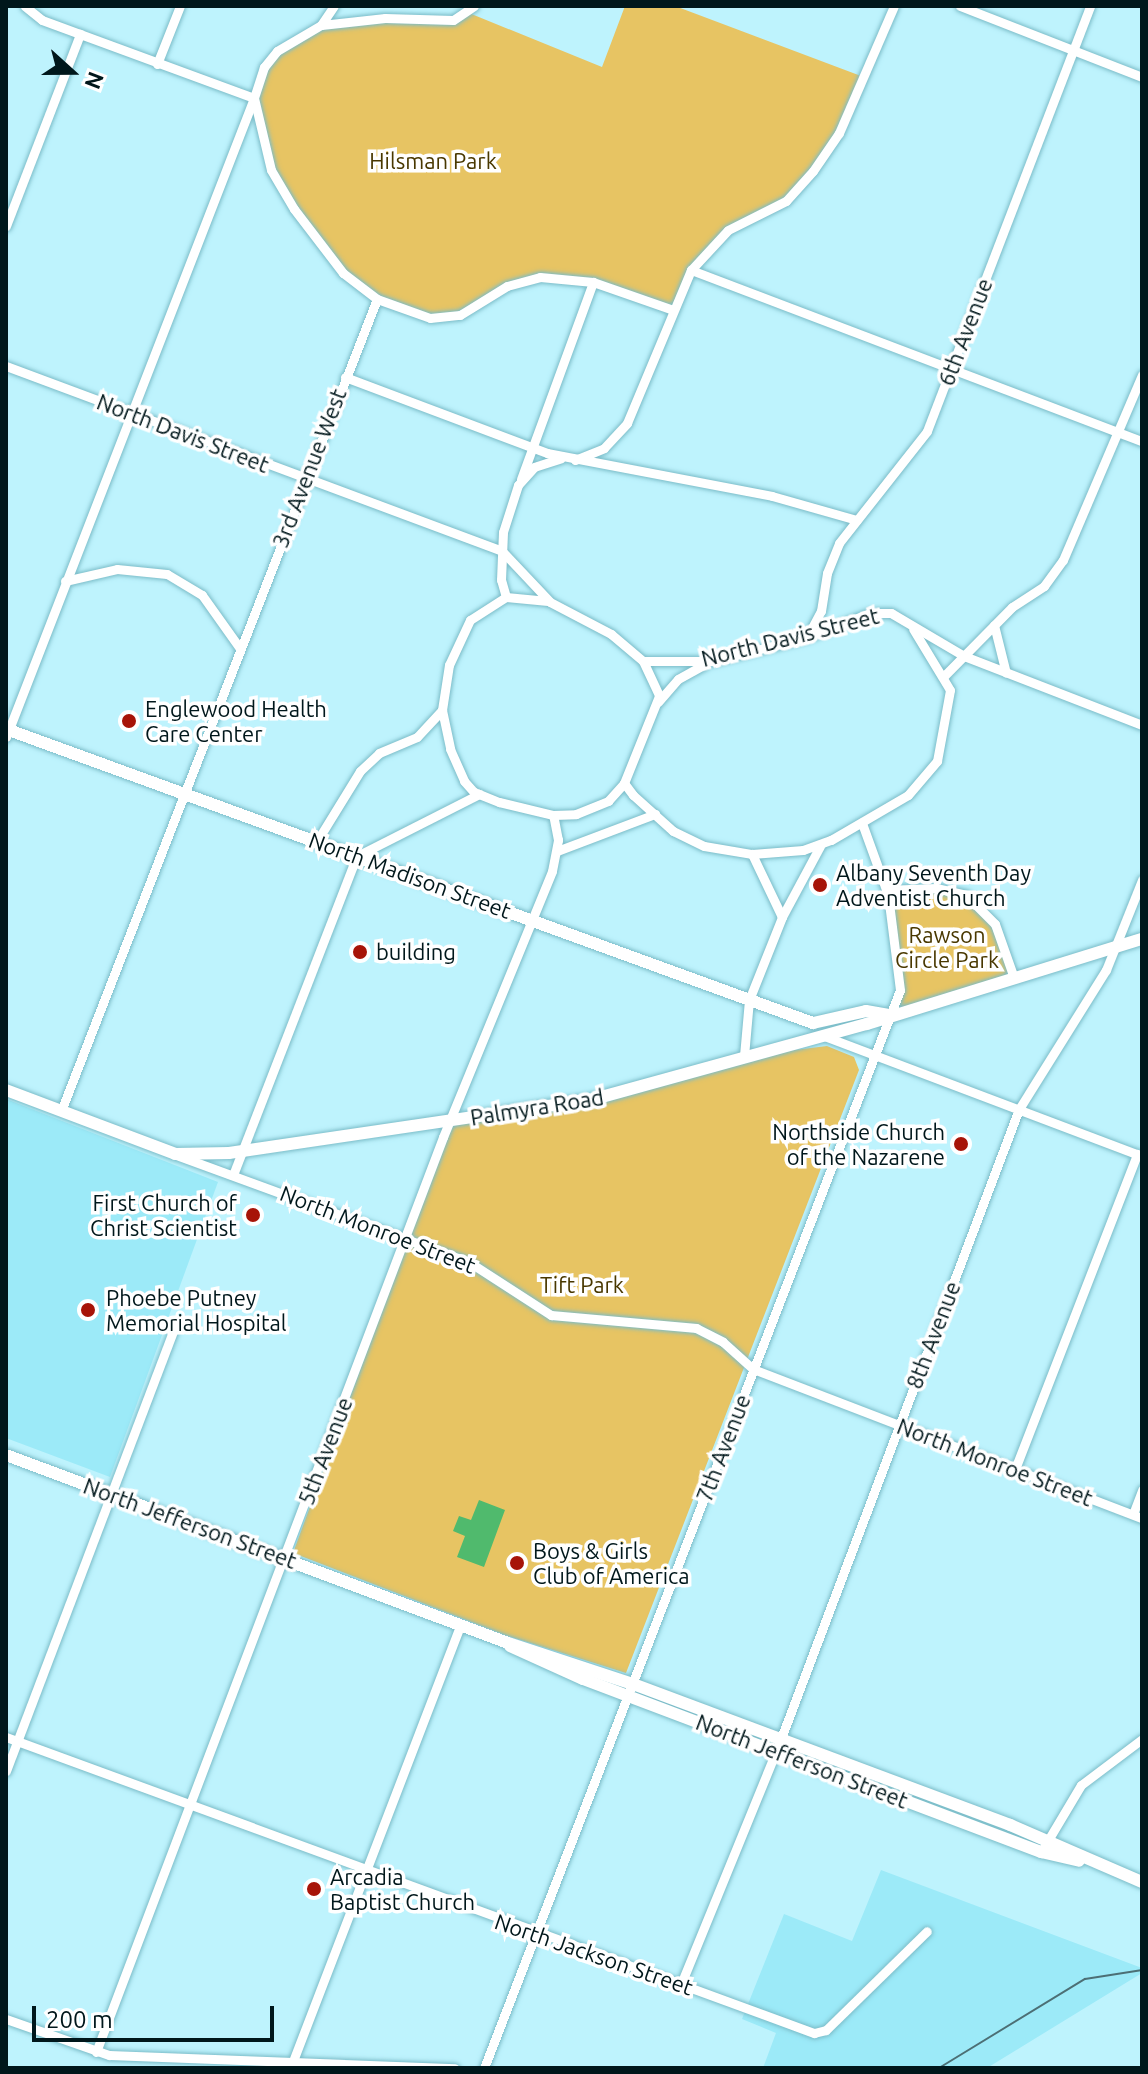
<!DOCTYPE html>
<style>
body{margin:0}
#map{position:relative;width:1148px;height:2074px;overflow:hidden;background:#bef3fd;font-family:Ubuntu,sans-serif}
div>[style]{position:absolute}
.built>*{inset:0;background:#9ceaf8}
.green>*{inset:0;background:#e7c463}
.water>*{inset:0;background:#50ba6d}
.roads{filter:drop-shadow(0 0 2px #7bbcc8) drop-shadow(0 0 2px #7bbcc8)}
.minor>*{height:9px;margin:-4.5px;padding:0 4.5px;transform-origin:4.5px;border-radius:4.5px;background:#fff}
.major>*{height:12px;margin:-6px;padding:0 6px;transform-origin:6px;border-radius:6px;background:#fff}
.rail>*{height:2px;margin:-1px;padding:0 1px;transform-origin:1px;border-radius:1px;background:#4c6f75}
.dots>*{width:22px;height:22px;translate:-50% -50%;box-sizing:border-box;border:4px solid #fff;border-radius:50%}
span{translate:-50% -50%;white-space:nowrap;text-align:center;line-height:1.15;-webkit-text-stroke:7px #fff;paint-order:stroke}
.park-label{font-size:22px;color:#493800}
.street-label{font-size:22px;color:#00171b}
.poi-label{font-size:22px;color:#00171b}
.left{translate:0 -50%;text-align:left}
.right{translate:-100% -50%;text-align:right}
.frame{position:absolute;inset:0;border:8px solid #00171b;pointer-events:none}
.north{position:absolute;left:32px;top:32px;width:80px;height:80px;-webkit-text-stroke:6px #fff;paint-order:stroke;rotate:111deg;font-size:22px;font-weight:700;line-height:32px;text-align:center;color:#00171b}
.north::after{content:'';display:block;margin:auto;width:28px;height:36px;background:#00171b;clip-path:polygon(50% 0,100% 100%,50% 72%,0 100%)}
.scale{position:absolute;left:32px;top:2006px;width:242px;height:36px;box-sizing:border-box;border:4px solid #00171b;border-top:0;padding-left:10px;font-size:24px;line-height:28px;white-space:nowrap;color:#00171b;-webkit-text-stroke:6px #fff;paint-order:stroke}
</style>
<div id="map">
<div class="built">
<div style="clip-path:polygon(6px 1099px,218px 1182px,110px 1477px,6px 1438px)"></div>
<div style="clip-path:polygon(881px 1870px,1142px 1968px,1142px 1973px,987px 2068px,763px 2068px,776px 2033px,742px 2019px,784px 1914px,852px 1941px)"></div>
</div>
<div class="green">
<div style="clip-path:polygon(625px 6px,675px 6px,861px 76px,837px 133px,810px 171px,784px 199px,742px 220px,686px 273px,672px 308px,619px 287px,539px 275px,443px 318px,377px 298px,343px 272px,280px 186px,255px 98px,265px 67px,277px 52px,317px 30px,385px 19px,454px 21px,469px 13px,602px 67px)"></div>
<div style="clip-path:polygon(910px 888px,956px 893px,985px 912px,1013px 977px,892px 1014px,900px 991px,887px 891px)"></div>
<div style="clip-path:polygon(827px 1046px,854px 1057px,859px 1070px,626px 1673px,505px 1635px,293px 1553px,451px 1122px,595px 1100px,745px 1056px)"></div>
</div>
<div class="water">
<div style="clip-path:polygon(479px 1500px,505px 1510px,484px 1567px,457px 1557px,465px 1536px,453px 1531px,459px 1516px,471px 1520px)"></div>
</div>
<div class="roads">
<div class="minor">
<div style="left:474px;top:6px;width:25px;rotate:146deg"></div>
<div style="left:453px;top:20px;width:68px;rotate:-178.3deg"></div>
<div style="left:385px;top:18px;width:64px;rotate:173.8deg"></div>
<div style="left:321px;top:25px;width:51px;rotate:149.4deg"></div>
<div style="left:277px;top:51px;width:21px;rotate:129deg"></div>
<div style="left:264px;top:67px;width:33px;rotate:108deg"></div>
<div style="left:254px;top:98px;width:74px;rotate:76.7deg"></div>
<div style="left:271px;top:170px;width:45px;rotate:59.5deg"></div>
<div style="left:294px;top:209px;width:81px;rotate:52.6deg"></div>
<div style="left:343px;top:273px;width:43px;rotate:37.4deg"></div>
<div style="left:377px;top:299px;width:56px;rotate:19.7deg"></div>
<div style="left:430px;top:318px;width:30px;rotate:-6deg"></div>
<div style="left:460px;top:315px;width:55px;rotate:-31.7deg"></div>
<div style="left:507px;top:286px;width:34px;rotate:-15deg"></div>
<div style="left:540px;top:277px;width:53px;rotate:5.4deg"></div>
<div style="left:593px;top:282px;width:85px;rotate:19.3deg"></div>
<div style="left:960px;top:6px;width:195px;rotate:21.3deg"></div>
<div style="left:321px;top:25px;width:23px;rotate:-56deg"></div>
<div style="left:157px;top:64px;width:62px;rotate:-68.4deg"></div>
<div style="left:6px;top:226px;width:206px;rotate:-68.9deg"></div>
<div style="left:691px;top:270px;width:482px;rotate:20.8deg"></div>
<div style="left:6px;top:366px;width:529px;rotate:20.45deg"></div>
<div style="left:502px;top:551px;width:70px;rotate:46.7deg"></div>
<div style="left:550px;top:602px;width:69px;rotate:27.7deg"></div>
<div style="left:611px;top:634px;width:42px;rotate:40.2deg"></div>
<div style="left:643px;top:661px;width:70px"></div>
<div style="left:713px;top:661px;width:97px;rotate:-14.3deg"></div>
<div style="left:807px;top:637px;width:67px;rotate:-20.9deg"></div>
<div style="left:870px;top:613px;width:21px"></div>
<div style="left:891px;top:613px;width:85px;rotate:30.5deg"></div>
<div style="left:964px;top:656px;width:191px;rotate:21.2deg"></div>
<div style="left:345px;top:377px;width:216px;rotate:20.6deg"></div>
<div style="left:547px;top:453px;width:229px;rotate:10.8deg"></div>
<div style="left:772px;top:496px;width:88px;rotate:15.8deg"></div>
<div style="left:575px;top:460px;width:31px;rotate:-22deg"></div>
<div style="left:604px;top:448px;width:34px;rotate:-47deg"></div>
<div style="left:627px;top:423px;width:166px;rotate:-67.3deg"></div>
<div style="left:691px;top:270px;width:54px;rotate:-47.2deg"></div>
<div style="left:728px;top:230px;width:65px;rotate:-26.6deg"></div>
<div style="left:786px;top:201px;width:40px;rotate:-48deg"></div>
<div style="left:813px;top:171px;width:46px;rotate:-55.6deg"></div>
<div style="left:839px;top:133px;width:138px;rotate:-66.6deg"></div>
<div style="left:521px;top:479px;width:210px;rotate:-69.9deg"></div>
<div style="left:65px;top:581px;width:53px;rotate:-13deg"></div>
<div style="left:117px;top:569px;width:50px;rotate:5.7deg"></div>
<div style="left:167px;top:574px;width:41px;rotate:31deg"></div>
<div style="left:202px;top:595px;width:64px;rotate:54.6deg"></div>
<div style="left:506px;top:597px;width:18px;rotate:-106deg"></div>
<div style="left:501px;top:580px;width:48px;rotate:-87.6deg"></div>
<div style="left:503px;top:532px;width:49px;rotate:-72.3deg"></div>
<div style="left:518px;top:485px;width:24px;rotate:-48deg"></div>
<div style="left:534px;top:467px;width:28px;rotate:-18deg"></div>
<div style="left:994px;top:625px;width:49px;rotate:76deg"></div>
<div style="left:807px;top:637px;width:30px;rotate:-62deg"></div>
<div style="left:821px;top:611px;width:38px;rotate:-81deg"></div>
<div style="left:827px;top:573px;width:32px;rotate:-68deg"></div>
<div style="left:839px;top:543px;width:142px;rotate:-51.8deg"></div>
<div style="left:927px;top:431px;width:455px;rotate:-69deg"></div>
<div style="left:643px;top:661px;width:38px;rotate:65deg"></div>
<div style="left:659px;top:696px;width:94px;rotate:111.9deg"></div>
<div style="left:624px;top:783px;width:15px;rotate:53deg"></div>
<div style="left:633px;top:795px;width:54px;rotate:42deg"></div>
<div style="left:673px;top:831px;width:34px;rotate:26deg"></div>
<div style="left:704px;top:846px;width:49px;rotate:9.5deg"></div>
<div style="left:752px;top:854px;width:51px;rotate:-4.5deg"></div>
<div style="left:803px;top:850px;width:30px;rotate:-20deg"></div>
<div style="left:831px;top:840px;width:89px;rotate:-30.3deg"></div>
<div style="left:908px;top:795px;width:45px;rotate:-49.5deg"></div>
<div style="left:937px;top:761px;width:72px;rotate:-79.6deg"></div>
<div style="left:950px;top:690px;width:71px;rotate:-121.2deg"></div>
<div style="left:943px;top:677px;width:98px;rotate:-45.4deg"></div>
<div style="left:1012px;top:607px;width:38px;rotate:-33deg"></div>
<div style="left:1044px;top:586px;width:32px;rotate:-54deg"></div>
<div style="left:1063px;top:560px;width:201px;rotate:-66.9deg"></div>
<div style="left:658px;top:702px;width:30px;rotate:-49deg"></div>
<div style="left:678px;top:679px;width:31px;rotate:-29deg"></div>
<div style="left:442px;top:710px;width:40px;rotate:78deg"></div>
<div style="left:450px;top:749px;width:35px;rotate:66deg"></div>
<div style="left:464px;top:781px;width:15px;rotate:48deg"></div>
<div style="left:474px;top:792px;width:27px;rotate:22deg"></div>
<div style="left:499px;top:802px;width:56px;rotate:13.5deg"></div>
<div style="left:553px;top:815px;width:23px;rotate:-2deg"></div>
<div style="left:576px;top:814px;width:35px;rotate:-22deg"></div>
<div style="left:608px;top:801px;width:24px;rotate:-48deg"></div>
<div style="left:6px;top:737px;width:685px;rotate:-68.79deg"></div>
<div style="left:254px;top:98px;width:226px;rotate:-159.8deg"></div>
<div style="left:42px;top:20px;width:22px;rotate:-141deg"></div>
<div style="left:317px;top:841px;width:82px;rotate:-58.4deg"></div>
<div style="left:360px;top:771px;width:26px;rotate:-43deg"></div>
<div style="left:379px;top:753px;width:41px;rotate:-22.8deg"></div>
<div style="left:417px;top:737px;width:37px;rotate:-47deg"></div>
<div style="left:442px;top:710px;width:46px;rotate:-81.2deg"></div>
<div style="left:449px;top:665px;width:50px;rotate:-65deg"></div>
<div style="left:470px;top:620px;width:43px;rotate:-32.6deg"></div>
<div style="left:506px;top:597px;width:42px;rotate:5.4deg"></div>
<div style="left:557px;top:851px;width:105px;rotate:-20.7deg"></div>
<div style="left:886px;top:890px;width:50px;rotate:-2.3deg"></div>
<div style="left:936px;top:888px;width:31px;rotate:13deg"></div>
<div style="left:966px;top:895px;width:41px;rotate:45deg"></div>
<div style="left:995px;top:924px;width:57px;rotate:70.6deg"></div>
<div style="left:782px;top:917px;width:81px;rotate:-61.8deg"></div>
<div style="left:824px;top:1036px;width:340px;rotate:20.7deg"></div>
<div style="left:744px;top:1056px;width:56px;rotate:-84.9deg"></div>
<div style="left:749px;top:1000px;width:89px;rotate:-68.3deg"></div>
<div style="left:782px;top:917px;width:70px;rotate:-115.5deg"></div>
<div style="left:61px;top:1111px;width:871px;rotate:-68.74deg"></div>
<div style="left:179px;top:1156px;width:309px;rotate:20.1deg"></div>
<div style="left:469px;top:1262px;width:98px;rotate:32.9deg"></div>
<div style="left:551px;top:1315px;width:146px;rotate:5.1deg"></div>
<div style="left:696px;top:1328px;width:30px;rotate:27deg"></div>
<div style="left:723px;top:1342px;width:40px;rotate:42deg"></div>
<div style="left:753px;top:1369px;width:417px;rotate:21deg"></div>
<div style="left:233px;top:1175px;width:342px;rotate:-68.8deg"></div>
<div style="left:357px;top:856px;width:137px;rotate:-26.9deg"></div>
<div style="left:1015px;top:1469px;width:338px;rotate:-68.8deg"></div>
<div style="left:1133px;top:1514px;width:26px;rotate:-69deg"></div>
<div style="left:6px;top:1737px;width:861px;rotate:20.12deg"></div>
<div style="left:814px;top:2033px;width:12px;rotate:-14deg"></div>
<div style="left:826px;top:2030px;width:141px;rotate:-44.4deg"></div>
<div style="left:6px;top:1771px;width:470px;rotate:-69.2deg"></div>
<div style="left:1044px;top:1847px;width:72px;rotate:-59.2deg"></div>
<div style="left:1081px;top:1785px;width:76px;rotate:-37deg"></div>
<div style="left:681px;top:1984px;width:254px;rotate:-67.8deg"></div>
<div style="left:777px;top:1749px;width:684px;rotate:-69.29deg"></div>
<div style="left:1019px;top:1109px;width:164px;rotate:-58deg"></div>
<div style="left:1106px;top:970px;width:97px;rotate:-68.2deg"></div>
<div style="left:6px;top:2019px;width:109px;rotate:19.3deg"></div>
<div style="left:109px;top:2055px;width:346px;rotate:2.2deg"></div>
<div style="left:96px;top:2052px;width:979px;rotate:-69.23deg"></div>
<div style="left:443px;top:1137px;width:287px;rotate:-67.7deg"></div>
<div style="left:552px;top:871px;width:32px;rotate:-79deg"></div>
<div style="left:558px;top:840px;width:25px;rotate:-101deg"></div>
<div style="left:293px;top:2061px;width:467px;rotate:-69deg"></div>
<div style="left:484px;top:2068px;width:1155px;rotate:-68.9deg"></div>
<div style="left:900px;top:990px;width:96px;rotate:-97.2deg"></div>
<div style="left:888px;top:895px;width:77px;rotate:-109.9deg"></div>
</div>
<div class="major">
<div style="left:6px;top:729px;width:859px;rotate:20.02deg"></div>
<div style="left:813px;top:1023px;width:54px;rotate:-12.8deg"></div>
<div style="left:866px;top:1011px;width:23px;rotate:10deg"></div>
<div style="left:6px;top:1090px;width:181px;rotate:20.7deg"></div>
<div style="left:175px;top:1154px;width:54px;rotate:-1.1deg"></div>
<div style="left:229px;top:1153px;width:369px;rotate:-8.4deg"></div>
<div style="left:594px;top:1099px;width:283px;rotate:-15.4deg"></div>
<div style="left:867px;top:1024px;width:288px;rotate:-17.2deg"></div>
<div style="left:6px;top:1455px;width:536px;rotate:20.53deg"></div>
<div style="left:508px;top:1643px;width:132px;rotate:18.2deg"></div>
<div style="left:633px;top:1684px;width:403px;rotate:20.5deg"></div>
<div style="left:1010px;top:1825px;width:144px;rotate:23.4deg"></div>
<div style="left:510px;top:1646px;width:80px;rotate:24.3deg"></div>
<div style="left:583px;top:1679px;width:490px;rotate:20.7deg"></div>
<div style="left:1041px;top:1852px;width:39px;rotate:13deg"></div>
</div>
</div>
<div class="rail">
<div style="left:939px;top:2068px;width:171px;rotate:-31.4deg"></div>
<div style="left:1085px;top:1979px;width:58px;rotate:-9deg"></div>
</div>
<div class="dots">
<div style="left:129px;top:721px;background:#a71408"></div>
<div style="left:820px;top:885px;background:#a71408"></div>
<div style="left:360px;top:952px;background:#a71408"></div>
<div style="left:961px;top:1144px;background:#a71408"></div>
<div style="left:253px;top:1215px;background:#a71408"></div>
<div style="left:88px;top:1310px;background:#a71408"></div>
<div style="left:517px;top:1563px;background:#a71408"></div>
<div style="left:314px;top:1889px;background:#a71408"></div>
</div>
<div class="park-label">
<span style="left:433px;top:161px">Hilsman Park</span>
<span style="left:947px;top:947px">Rawson<br>Circle Park</span>
<span style="left:582px;top:1285px">Tift Park</span>
</div>
<div class="street-label">
<span style="left:965px;top:332px;rotate:-69deg">6th Avenue</span>
<span style="left:183px;top:433px;rotate:21deg">North Davis Street</span>
<span style="left:309px;top:468px;rotate:-69deg">3rd Avenue West</span>
<span style="left:790px;top:637px;rotate:-14deg">North Davis Street</span>
<span style="left:410px;top:875px;rotate:20deg">North Madison Street</span>
<span style="left:537px;top:1107px;rotate:-9deg">Palmyra Road</span>
<span style="left:378px;top:1229px;rotate:21deg">North Monroe Street</span>
<span style="left:933px;top:1335px;rotate:-69deg">8th Avenue</span>
<span style="left:723px;top:1448px;rotate:-69deg">7th Avenue</span>
<span style="left:325px;top:1451px;rotate:-69deg">5th Avenue</span>
<span style="left:995px;top:1462px;rotate:21deg">North Monroe Street</span>
<span style="left:190px;top:1523px;rotate:20deg">North Jefferson Street</span>
<span style="left:802px;top:1761px;rotate:21deg">North Jefferson Street</span>
<span style="left:594px;top:1954px;rotate:19deg">North Jackson Street</span>
</div>
<div class="poi-label">
<span class="left" style="left:145px;top:721px">Englewood Health<br>Care Center</span>
<span class="left" style="left:836px;top:885px">Albany Seventh Day<br>Adventist Church</span>
<span class="left" style="left:376px;top:952px">building</span>
<span class="right" style="left:945px;top:1144px">Northside Church<br>of the Nazarene</span>
<span class="right" style="left:237px;top:1215px">First Church of<br>Christ Scientist</span>
<span class="left" style="left:106px;top:1310px">Phoebe Putney<br>Memorial Hospital</span>
<span class="left" style="left:533px;top:1563px">Boys &amp; Girls<br>Club of America</span>
<span class="left" style="left:330px;top:1889px">Arcadia<br>Baptist Church</span>
</div>
<div class="frame"></div>
<div class="north">N</div>
<div class="scale">200 m</div>
</div>
